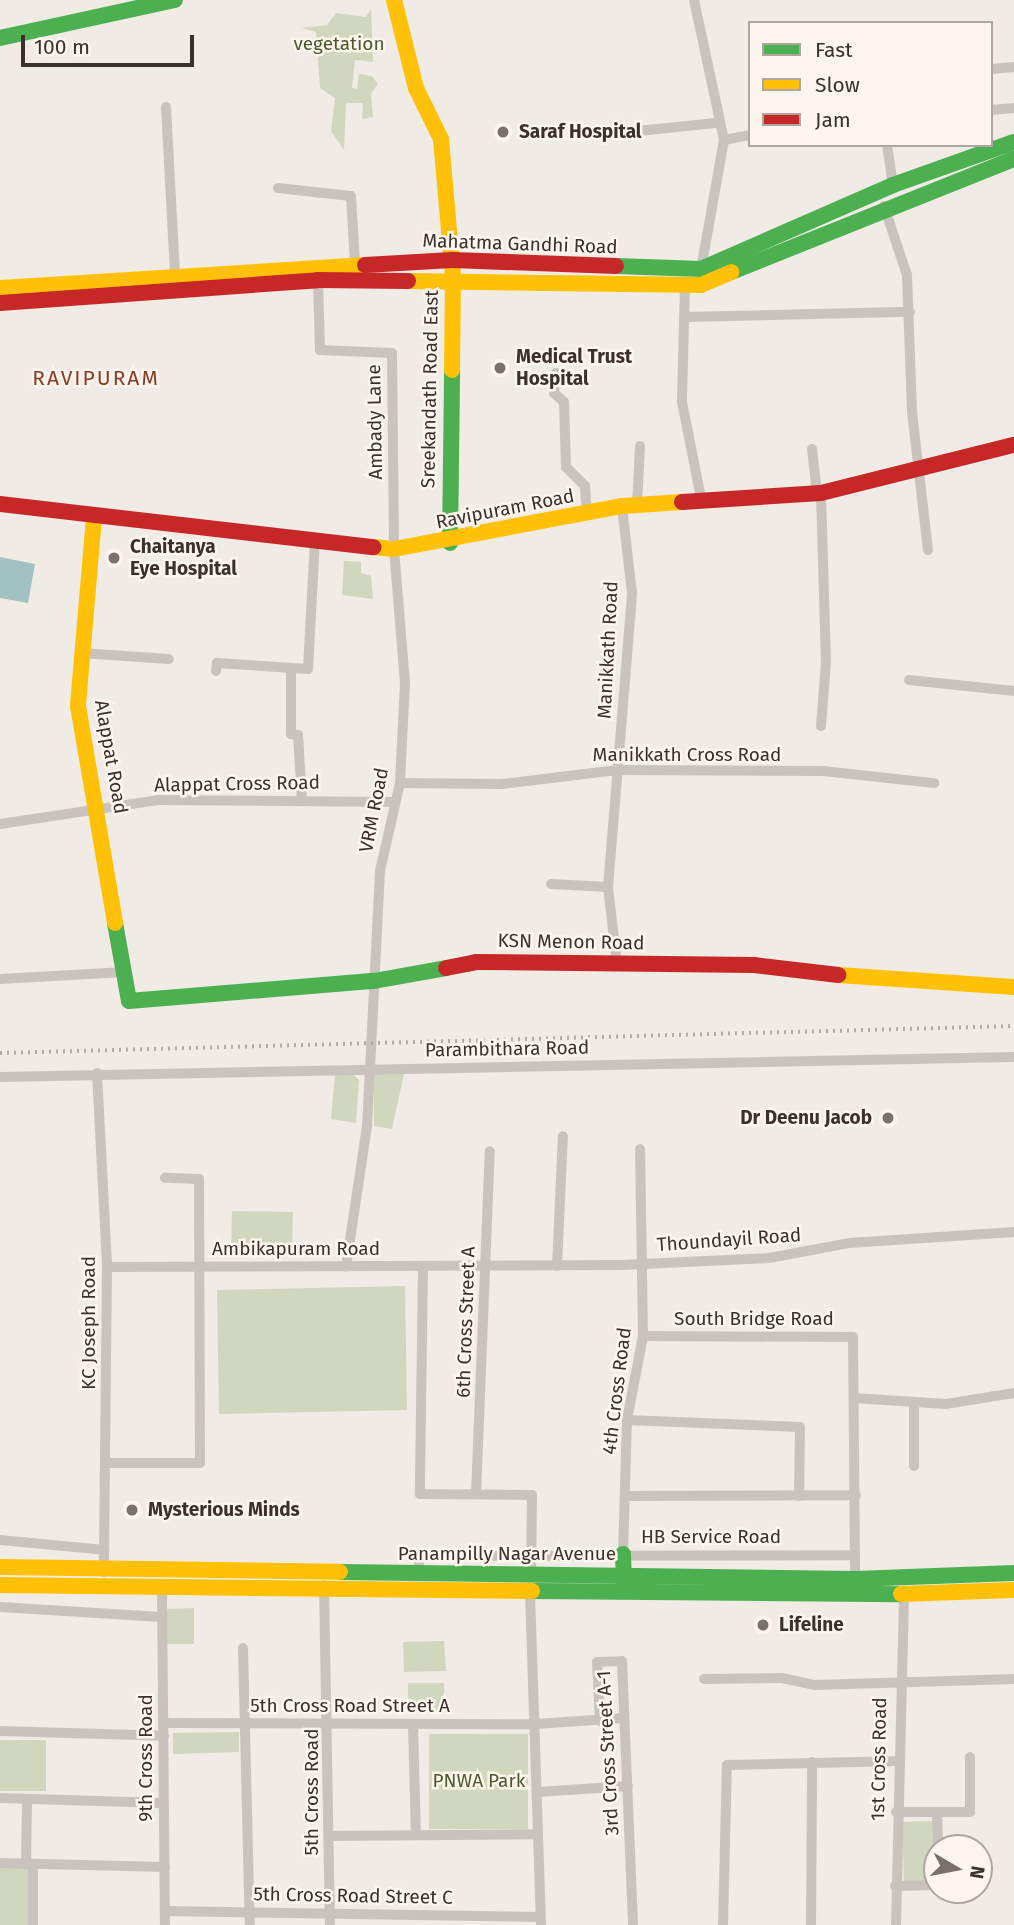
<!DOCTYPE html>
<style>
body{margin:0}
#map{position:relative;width:1014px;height:1925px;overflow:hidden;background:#f0ebe5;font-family:"Fira Sans",sans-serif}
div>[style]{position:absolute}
.green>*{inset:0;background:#d1d6bf}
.water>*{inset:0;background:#a1c2c1}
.street>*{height:10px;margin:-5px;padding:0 5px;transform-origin:5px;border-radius:5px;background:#c9c3be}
.fast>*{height:16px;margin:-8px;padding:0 8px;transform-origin:8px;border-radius:8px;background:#4caf50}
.slow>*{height:16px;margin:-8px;padding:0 8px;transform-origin:8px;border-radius:8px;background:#ffc107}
.jam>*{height:16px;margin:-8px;padding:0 8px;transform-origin:8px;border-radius:8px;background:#c62828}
.rail>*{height:3.5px;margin-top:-1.75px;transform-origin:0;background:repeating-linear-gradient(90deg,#b1aca8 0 2px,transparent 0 7px)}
.dots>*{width:19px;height:19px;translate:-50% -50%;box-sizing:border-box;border:4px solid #fbf5ee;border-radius:50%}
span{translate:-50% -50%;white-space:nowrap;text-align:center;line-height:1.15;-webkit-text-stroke:5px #fbf5ee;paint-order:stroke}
.park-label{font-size:19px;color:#4a5a2e}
.poi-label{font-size:19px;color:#3b302b;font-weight:700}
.left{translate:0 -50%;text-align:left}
.right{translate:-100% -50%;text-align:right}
.street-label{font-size:19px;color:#3b302b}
.neighbourhood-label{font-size:21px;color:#8c3b22;letter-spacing:2px}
.legend{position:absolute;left:748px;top:21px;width:245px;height:126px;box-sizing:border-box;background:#fbf5ee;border:2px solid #aea6a0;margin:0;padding:9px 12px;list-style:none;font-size:21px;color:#3b302b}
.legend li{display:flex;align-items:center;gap:14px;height:35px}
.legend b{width:35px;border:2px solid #aea6a0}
.north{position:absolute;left:923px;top:1834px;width:70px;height:70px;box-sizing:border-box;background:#fbf5ee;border:2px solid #aea6a0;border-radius:50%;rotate:100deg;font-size:19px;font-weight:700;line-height:28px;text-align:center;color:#3b302b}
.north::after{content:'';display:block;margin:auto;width:24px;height:32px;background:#7a716c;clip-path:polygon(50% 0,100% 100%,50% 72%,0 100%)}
.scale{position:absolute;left:21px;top:35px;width:173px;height:32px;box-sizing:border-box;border:4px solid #3b302b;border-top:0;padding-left:9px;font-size:21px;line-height:24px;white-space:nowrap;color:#3b302b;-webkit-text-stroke:5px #fbf5ee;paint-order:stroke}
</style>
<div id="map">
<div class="green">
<div style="clip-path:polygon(371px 9px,373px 62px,355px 60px,352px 88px,357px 89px,359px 74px,372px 76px,378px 84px,371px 94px,373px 117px,362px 119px,363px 103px,346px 103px,344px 150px,331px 131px,335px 98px,320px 88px,316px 32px,302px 28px,327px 25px,336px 13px,366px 17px)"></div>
<div style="clip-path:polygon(344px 561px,361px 562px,361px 573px,371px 576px,373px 599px,342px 595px)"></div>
<div style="clip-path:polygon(353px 1074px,359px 1080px,356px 1123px,331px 1119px,335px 1075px)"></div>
<div style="clip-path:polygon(374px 1074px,404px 1074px,392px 1129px,374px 1126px)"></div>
<div style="clip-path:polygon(232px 1211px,293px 1212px,292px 1254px,231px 1254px)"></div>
<div style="clip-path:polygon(405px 1286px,407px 1410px,219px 1414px,217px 1290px)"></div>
<div style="clip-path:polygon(194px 1608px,194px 1644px,167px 1644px,167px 1609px)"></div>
<div style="clip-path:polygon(444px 1641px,446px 1671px,404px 1672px,403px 1642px)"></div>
<div style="clip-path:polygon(408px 1683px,444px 1683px,445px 1710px,408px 1711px)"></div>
<div style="clip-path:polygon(239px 1732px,239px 1752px,173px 1754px,173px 1733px)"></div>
<div style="clip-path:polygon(429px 1734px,528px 1734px,528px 1829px,429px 1829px)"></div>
<div style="clip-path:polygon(0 1740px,46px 1740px,46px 1791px,0 1791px)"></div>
<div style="clip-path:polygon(934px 1821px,935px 1882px,904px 1883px,902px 1822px)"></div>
<div style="clip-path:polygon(0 1868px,30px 1868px,29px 1925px,0 1925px)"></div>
</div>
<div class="water">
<div style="clip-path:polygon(0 557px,35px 564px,28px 603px,0 598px)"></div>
</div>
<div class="street">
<div style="left:694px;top:0;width:143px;rotate:77.9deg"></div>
<div style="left:724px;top:140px;width:131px;rotate:100.1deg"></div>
<div style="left:991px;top:69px;width:23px;rotate:-5deg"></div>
<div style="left:166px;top:107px;width:166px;rotate:86.9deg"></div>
<div style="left:991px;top:110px;width:23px;rotate:-5deg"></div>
<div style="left:638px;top:131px;width:78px;rotate:-5.9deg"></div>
<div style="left:724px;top:140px;width:26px;rotate:-11deg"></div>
<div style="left:887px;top:145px;width:40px;rotate:81.5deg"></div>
<div style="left:278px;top:188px;width:73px;rotate:6.3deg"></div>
<div style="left:351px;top:196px;width:68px;rotate:86.6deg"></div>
<div style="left:884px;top:206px;width:73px;rotate:71.6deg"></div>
<div style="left:907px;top:275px;width:137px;rotate:87.9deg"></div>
<div style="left:912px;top:412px;width:139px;rotate:83.4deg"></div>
<div style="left:318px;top:280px;width:70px;rotate:88.4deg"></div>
<div style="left:320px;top:350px;width:72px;rotate:2.4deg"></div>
<div style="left:392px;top:353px;width:196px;rotate:89.4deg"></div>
<div style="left:394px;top:549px;width:134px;rotate:85.3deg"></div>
<div style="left:405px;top:683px;width:100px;rotate:92.9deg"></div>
<div style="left:400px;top:783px;width:90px;rotate:102.8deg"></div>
<div style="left:380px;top:871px;width:255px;rotate:92.9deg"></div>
<div style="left:367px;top:1126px;width:142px;rotate:98.5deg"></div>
<div style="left:685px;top:285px;width:117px;rotate:91.5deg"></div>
<div style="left:682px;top:402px;width:98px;rotate:78.8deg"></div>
<div style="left:684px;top:317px;width:226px;rotate:-1.3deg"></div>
<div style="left:556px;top:373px;width:20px;rotate:96deg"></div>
<div style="left:554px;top:393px;width:13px;rotate:42deg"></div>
<div style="left:564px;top:402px;width:65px;rotate:88.2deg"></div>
<div style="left:566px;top:467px;width:27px;rotate:45deg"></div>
<div style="left:585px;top:486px;width:28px;rotate:86deg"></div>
<div style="left:812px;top:449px;width:44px;rotate:83.5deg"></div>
<div style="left:637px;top:504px;width:58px;rotate:-87deg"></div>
<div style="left:81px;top:653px;width:88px;rotate:3.9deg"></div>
<div style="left:291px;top:668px;width:66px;rotate:90deg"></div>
<div style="left:291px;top:734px;width:7px;rotate:8deg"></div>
<div style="left:298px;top:735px;width:65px;rotate:86.5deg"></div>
<div style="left:216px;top:671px;width:8px;rotate:-83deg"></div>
<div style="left:217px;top:663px;width:91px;rotate:3.8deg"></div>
<div style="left:308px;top:669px;width:129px;rotate:-86.9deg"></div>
<div style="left:909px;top:680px;width:106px;rotate:6deg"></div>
<div style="left:821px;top:726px;width:63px;rotate:-85.5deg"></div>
<div style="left:826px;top:663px;width:170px;rotate:-91.7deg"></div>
<div style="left:400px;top:783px;width:101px;rotate:0.6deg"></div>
<div style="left:501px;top:784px;width:118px;rotate:-6.8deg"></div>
<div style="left:618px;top:770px;width:205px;rotate:0.3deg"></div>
<div style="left:823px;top:771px;width:112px;rotate:6.2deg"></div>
<div style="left:0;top:824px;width:161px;rotate:-8.6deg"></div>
<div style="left:159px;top:800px;width:233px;rotate:0.5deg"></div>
<div style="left:551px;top:884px;width:57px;rotate:3deg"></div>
<div style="left:617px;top:964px;width:78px;rotate:-96.7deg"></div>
<div style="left:608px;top:887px;width:295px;rotate:-85.3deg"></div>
<div style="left:632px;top:593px;width:88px;rotate:-96.6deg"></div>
<div style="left:0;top:979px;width:125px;rotate:-3.2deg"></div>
<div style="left:97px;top:1073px;width:194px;rotate:87deg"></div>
<div style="left:107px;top:1267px;width:305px;rotate:90.6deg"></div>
<div style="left:0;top:1077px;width:1014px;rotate:-1.13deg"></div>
<div style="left:423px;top:1266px;width:228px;rotate:90.8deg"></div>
<div style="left:420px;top:1494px;width:112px;rotate:0.5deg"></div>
<div style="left:532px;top:1495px;width:81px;rotate:90.7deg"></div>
<div style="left:557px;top:1266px;width:130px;rotate:-87.4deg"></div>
<div style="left:107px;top:1267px;width:515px;rotate:-0.22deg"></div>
<div style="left:622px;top:1265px;width:147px;rotate:-2.7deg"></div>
<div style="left:769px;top:1258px;width:81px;rotate:-10.6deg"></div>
<div style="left:849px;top:1243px;width:165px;rotate:-3.8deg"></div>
<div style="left:643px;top:1336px;width:210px;rotate:0.3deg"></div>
<div style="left:853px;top:1337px;width:242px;rotate:89.5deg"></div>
<div style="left:854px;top:1398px;width:92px;rotate:3.7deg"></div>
<div style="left:946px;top:1404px;width:69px;rotate:-9.2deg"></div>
<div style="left:627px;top:1420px;width:173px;rotate:2.3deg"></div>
<div style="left:800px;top:1427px;width:69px;rotate:90.8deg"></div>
<div style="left:106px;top:1463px;width:94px"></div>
<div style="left:200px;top:1463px;width:284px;rotate:-90.2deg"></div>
<div style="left:199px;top:1179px;width:34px;rotate:-178deg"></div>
<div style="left:914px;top:1466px;width:63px;rotate:-90deg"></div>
<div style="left:476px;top:1494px;width:343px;rotate:-87.7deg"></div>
<div style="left:625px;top:1496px;width:231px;rotate:-0.2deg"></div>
<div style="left:0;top:1540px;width:105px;rotate:5.4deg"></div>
<div style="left:623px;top:1554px;width:134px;rotate:-88.3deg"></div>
<div style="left:627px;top:1420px;width:86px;rotate:-79.2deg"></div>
<div style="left:643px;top:1336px;width:187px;rotate:-90.9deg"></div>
<div style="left:419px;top:1576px;width:20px;rotate:-90deg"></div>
<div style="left:419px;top:1556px;width:436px;rotate:-0.1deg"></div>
<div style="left:324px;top:1585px;width:340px;rotate:89deg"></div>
<div style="left:162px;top:1590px;width:335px;rotate:89.5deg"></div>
<div style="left:530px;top:1593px;width:332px;rotate:88.1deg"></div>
<div style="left:0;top:1607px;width:161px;rotate:3.6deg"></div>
<div style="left:243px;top:1648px;width:277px;rotate:88.6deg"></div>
<div style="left:704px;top:1679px;width:78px;rotate:-0.7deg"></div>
<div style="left:782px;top:1678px;width:34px;rotate:12deg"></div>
<div style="left:815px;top:1685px;width:199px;rotate:-1.7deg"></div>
<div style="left:600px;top:1721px;width:59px;rotate:-92.9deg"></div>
<div style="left:597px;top:1662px;width:25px;rotate:-2deg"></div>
<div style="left:622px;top:1661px;width:264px;rotate:87.6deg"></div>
<div style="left:164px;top:1723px;width:372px;rotate:0.2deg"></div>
<div style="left:536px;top:1724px;width:88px;rotate:-3.9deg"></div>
<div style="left:413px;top:1724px;width:111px;rotate:88.5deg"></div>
<div style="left:0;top:1731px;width:164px;rotate:1.7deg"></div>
<div style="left:538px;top:1792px;width:90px;rotate:-3.8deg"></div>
<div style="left:0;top:1798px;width:163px;rotate:1.8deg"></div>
<div style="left:896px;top:1812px;width:74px"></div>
<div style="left:970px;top:1812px;width:55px;rotate:-90deg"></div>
<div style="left:937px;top:1812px;width:36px;rotate:88deg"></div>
<div style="left:329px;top:1836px;width:209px;rotate:-0.5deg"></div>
<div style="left:0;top:1863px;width:165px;rotate:1.4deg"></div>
<div style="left:26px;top:1864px;width:65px;rotate:-89.1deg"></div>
<div style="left:895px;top:1886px;width:42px;rotate:-1.4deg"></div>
<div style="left:165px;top:1911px;width:375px;rotate:0.9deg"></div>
<div style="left:33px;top:1925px;width:61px;rotate:-90deg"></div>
<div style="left:723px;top:1925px;width:160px;rotate:-88.6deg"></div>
<div style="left:727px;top:1765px;width:173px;rotate:-1.3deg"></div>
<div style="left:811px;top:1925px;width:163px;rotate:-89.6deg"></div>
<div style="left:896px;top:1925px;width:330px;rotate:-88.6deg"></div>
</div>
<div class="fast">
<div style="left:0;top:38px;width:179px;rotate:-12.3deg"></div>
<div style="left:616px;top:266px;width:85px;rotate:2deg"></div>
<div style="left:701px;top:269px;width:210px;rotate:-23.6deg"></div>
<div style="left:893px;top:185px;width:128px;rotate:-19.6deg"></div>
<div style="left:731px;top:272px;width:305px;rotate:-21.8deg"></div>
<div style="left:450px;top:543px;width:173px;rotate:-89.3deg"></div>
<div style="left:115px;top:923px;width:79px;rotate:79.8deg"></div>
<div style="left:129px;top:1001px;width:246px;rotate:-4.7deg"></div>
<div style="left:374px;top:981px;width:73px;rotate:-10.2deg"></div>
<div style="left:623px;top:1554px;width:29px;rotate:88deg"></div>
<div style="left:340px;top:1572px;width:515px;rotate:0.78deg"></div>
<div style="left:855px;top:1579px;width:159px;rotate:-2.2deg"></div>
<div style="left:532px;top:1591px;width:369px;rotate:0.5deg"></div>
</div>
<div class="slow">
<div style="left:394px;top:0;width:91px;rotate:76deg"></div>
<div style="left:416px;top:88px;width:57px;rotate:63.9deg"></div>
<div style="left:441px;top:139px;width:139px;rotate:85deg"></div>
<div style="left:453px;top:277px;width:93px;rotate:90.6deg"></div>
<div style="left:408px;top:281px;width:293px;rotate:0.8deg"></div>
<div style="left:701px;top:285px;width:33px;rotate:-23deg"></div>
<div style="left:0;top:288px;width:366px;rotate:-3.6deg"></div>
<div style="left:94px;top:518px;width:189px;rotate:94.9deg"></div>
<div style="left:78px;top:706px;width:220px;rotate:80.3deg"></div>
<div style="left:374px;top:547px;width:20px;rotate:6deg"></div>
<div style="left:394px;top:549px;width:232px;rotate:-10.7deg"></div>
<div style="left:622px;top:506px;width:60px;rotate:-3.8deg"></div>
<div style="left:838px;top:975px;width:176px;rotate:3.9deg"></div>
<div style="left:0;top:1567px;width:340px;rotate:0.8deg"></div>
<div style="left:0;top:1585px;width:532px;rotate:0.65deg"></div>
<div style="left:901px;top:1594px;width:113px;rotate:-2deg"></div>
</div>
<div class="jam">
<div style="left:365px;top:265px;width:87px;rotate:-3.3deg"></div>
<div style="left:452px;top:260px;width:164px;rotate:2.1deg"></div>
<div style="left:0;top:303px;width:319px;rotate:-4.1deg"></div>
<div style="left:318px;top:280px;width:90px;rotate:0.6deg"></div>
<div style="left:682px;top:502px;width:139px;rotate:-3.7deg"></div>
<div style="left:821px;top:493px;width:199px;rotate:-14deg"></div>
<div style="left:0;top:504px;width:376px;rotate:6.6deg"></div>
<div style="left:446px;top:968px;width:31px;rotate:-11deg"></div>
<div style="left:476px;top:962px;width:278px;rotate:0.6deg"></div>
<div style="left:754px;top:965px;width:85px;rotate:6.8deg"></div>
</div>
<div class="rail">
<div style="left:0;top:1053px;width:1014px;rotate:-1.53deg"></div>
</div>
<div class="dots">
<div style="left:503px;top:132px;background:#7a716c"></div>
<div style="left:500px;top:368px;background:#7a716c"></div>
<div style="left:114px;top:558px;background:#7a716c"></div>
<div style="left:888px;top:1118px;background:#7a716c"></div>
<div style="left:132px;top:1510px;background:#7a716c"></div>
<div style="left:763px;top:1625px;background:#7a716c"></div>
</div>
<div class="park-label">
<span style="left:339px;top:44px">vegetation</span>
<span style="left:479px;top:1781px">PNWA Park</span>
</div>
<div class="poi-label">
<span class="left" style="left:519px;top:132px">Saraf Hospital</span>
<span class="left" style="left:516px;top:368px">Medical Trust<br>Hospital</span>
<span class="left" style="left:130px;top:558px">Chaitanya<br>Eye Hospital</span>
<span class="right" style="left:872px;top:1118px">Dr Deenu Jacob</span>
<span class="left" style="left:148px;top:1510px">Mysterious Minds</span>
<span class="left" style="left:779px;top:1625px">Lifeline</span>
</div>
<div class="street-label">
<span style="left:520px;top:244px;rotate:2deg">Mahatma Gandhi Road</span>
<span style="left:430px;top:389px;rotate:-89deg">Sreekandath Road East</span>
<span style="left:375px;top:422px;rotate:-91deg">Ambady Lane</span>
<span style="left:505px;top:509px;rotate:-11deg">Ravipuram Road</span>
<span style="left:608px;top:650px;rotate:-87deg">Manikkath Road</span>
<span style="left:687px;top:755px">Manikkath Cross Road</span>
<span style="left:111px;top:757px;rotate:80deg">Alappat Road</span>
<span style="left:237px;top:784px;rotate:-1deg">Alappat Cross Road</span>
<span style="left:374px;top:810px;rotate:-79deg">VRM Road</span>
<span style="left:571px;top:942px;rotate:1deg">KSN Menon Road</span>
<span style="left:507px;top:1049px;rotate:-1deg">Parambithara Road</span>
<span style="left:729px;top:1240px;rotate:-4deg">Thoundayil Road</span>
<span style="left:296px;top:1249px">Ambikapuram Road</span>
<span style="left:754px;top:1319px">South Bridge Road</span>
<span style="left:466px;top:1322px;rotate:-88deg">6th Cross Street A</span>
<span style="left:89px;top:1323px;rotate:-90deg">KC Joseph Road</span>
<span style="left:617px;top:1391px;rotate:-83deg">4th Cross Road</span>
<span style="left:711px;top:1537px">HB Service Road</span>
<span style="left:507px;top:1554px">Panampilly Nagar Avenue</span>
<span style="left:350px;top:1706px">5th Cross Road Street A</span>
<span style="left:608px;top:1753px;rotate:-93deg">3rd Cross Street A-1</span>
<span style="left:146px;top:1758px;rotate:-90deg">9th Cross Road</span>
<span style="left:879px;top:1759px;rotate:-89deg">1st Cross Road</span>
<span style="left:312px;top:1792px;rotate:-90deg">5th Cross Road</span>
<span style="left:353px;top:1896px;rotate:1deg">5th Cross Road Street C</span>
</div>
<div class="neighbourhood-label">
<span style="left:96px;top:378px">RAVIPURAM</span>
</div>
<ul class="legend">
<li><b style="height:9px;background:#4caf50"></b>Fast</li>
<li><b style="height:9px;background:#ffc107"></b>Slow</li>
<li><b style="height:9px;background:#c62828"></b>Jam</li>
</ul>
<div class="north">N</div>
<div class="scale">100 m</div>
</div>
